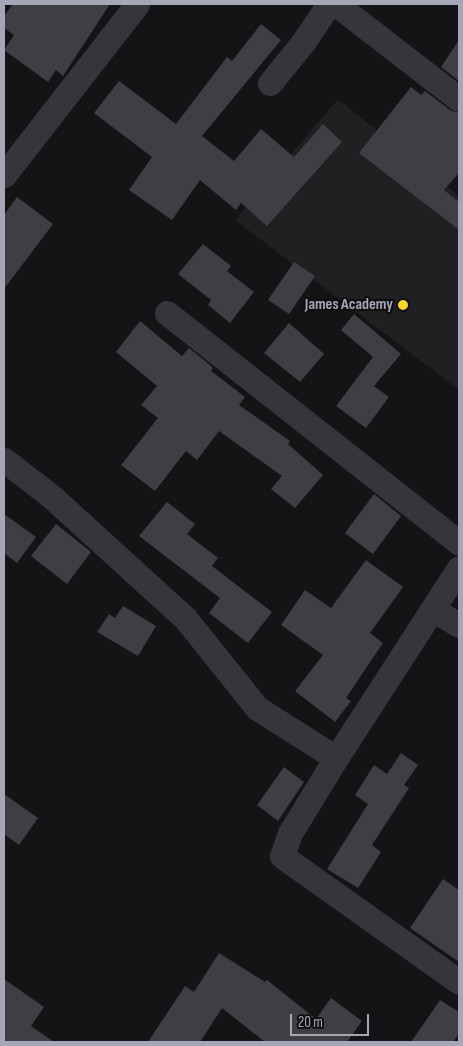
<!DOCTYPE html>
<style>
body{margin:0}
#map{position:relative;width:463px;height:1046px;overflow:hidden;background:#141416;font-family:"Sofia Sans Condensed",sans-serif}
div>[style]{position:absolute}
.built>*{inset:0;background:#202023}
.building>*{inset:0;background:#3e3e43}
.street>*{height:25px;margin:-12.5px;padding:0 12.5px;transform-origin:12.5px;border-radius:12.5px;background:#35353b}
.dots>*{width:14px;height:14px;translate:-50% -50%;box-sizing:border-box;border:2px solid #0f0f11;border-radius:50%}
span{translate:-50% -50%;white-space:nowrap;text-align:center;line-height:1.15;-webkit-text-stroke:4.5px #0f0f11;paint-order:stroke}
.poi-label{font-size:16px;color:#a5a7b7;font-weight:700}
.right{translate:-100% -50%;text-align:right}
.frame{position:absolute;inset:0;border:5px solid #a5a7b7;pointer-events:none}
.scale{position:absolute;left:290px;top:1014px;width:79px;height:22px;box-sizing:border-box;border:2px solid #a5a7b7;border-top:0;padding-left:6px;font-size:15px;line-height:18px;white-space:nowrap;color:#a5a7b7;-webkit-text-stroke:4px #0f0f11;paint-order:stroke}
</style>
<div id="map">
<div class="built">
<div style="clip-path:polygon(338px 99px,459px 196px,459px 390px,235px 220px)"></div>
</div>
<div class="building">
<div style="clip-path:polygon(13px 4px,110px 4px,63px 76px,56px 70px,48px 82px,4px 50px,14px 35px,4px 28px,4px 16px)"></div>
<div style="clip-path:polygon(261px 24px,281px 40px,202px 136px,234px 161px,261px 129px,294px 157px,323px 124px,342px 142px,267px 226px,241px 203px,236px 210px,200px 180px,172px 220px,129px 190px,152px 157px,94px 113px,119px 81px,176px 124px,227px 57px,232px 61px)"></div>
<div style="clip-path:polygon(459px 40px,459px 81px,441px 67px)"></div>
<div style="clip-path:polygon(411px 87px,421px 95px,425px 91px,450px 110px,459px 113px,459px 173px,444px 190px,459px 202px,459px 230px,359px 153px)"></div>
<div style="clip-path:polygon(17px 197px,53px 224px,4px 289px,4px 215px)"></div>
<div style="clip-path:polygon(203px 244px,231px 266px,227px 271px,254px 292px,230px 323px,208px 305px,211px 300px,178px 274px)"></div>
<div style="clip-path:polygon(294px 262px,315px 276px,289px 314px,268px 300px)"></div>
<div style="clip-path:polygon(354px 314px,401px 354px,374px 386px,389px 397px,366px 428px,336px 406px,373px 357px,341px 330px)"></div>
<div style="clip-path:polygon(140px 321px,182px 356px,189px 348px,210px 365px,213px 368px,211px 371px,245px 397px,239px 405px,290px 441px,288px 444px,323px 475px,295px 508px,271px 489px,282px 476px,219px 431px,197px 460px,186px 451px,155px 491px,121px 465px,158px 418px,141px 405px,157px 386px,116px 352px)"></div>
<div style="clip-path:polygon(289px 323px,324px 354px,300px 382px,264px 353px)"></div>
<div style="clip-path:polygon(374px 494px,401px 516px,373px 554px,345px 533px)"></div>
<div style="clip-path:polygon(167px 502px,195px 524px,187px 534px,218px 558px,212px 566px,272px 612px,248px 643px,209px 613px,220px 598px,139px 536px)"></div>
<div style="clip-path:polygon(4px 514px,36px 537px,17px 563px,4px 553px)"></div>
<div style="clip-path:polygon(56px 524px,91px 552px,67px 584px,31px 556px)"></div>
<div style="clip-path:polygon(366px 560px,403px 587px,370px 633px,383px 643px,346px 698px,351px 701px,335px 722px,295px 691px,323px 655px,281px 625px,305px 590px,331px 608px)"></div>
<div style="clip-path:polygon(123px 606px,156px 626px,138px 656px,97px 632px,109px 614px,115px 618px)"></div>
<div style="clip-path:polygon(401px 753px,418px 765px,404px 785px,409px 788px,372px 845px,381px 852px,358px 888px,327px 869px,368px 804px,355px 795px,374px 765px,387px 774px)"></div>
<div style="clip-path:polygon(284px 767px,304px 782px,278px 821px,257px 805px)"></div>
<div style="clip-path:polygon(4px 794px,38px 818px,19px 845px,4px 834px)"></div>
<div style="clip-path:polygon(443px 879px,459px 890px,459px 962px,410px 928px)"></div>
<div style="clip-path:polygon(219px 953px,265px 982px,267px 980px,316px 1019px,331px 998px,362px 1021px,347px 1042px,265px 1042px,222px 1008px,200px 1042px,148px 1042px,185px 986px,194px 992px)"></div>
<div style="clip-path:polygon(4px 979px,44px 1007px,31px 1026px,54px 1042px,4px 1042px)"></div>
<div style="clip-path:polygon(440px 1000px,459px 1012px,459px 1034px,453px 1042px,411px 1042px)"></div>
</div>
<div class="street">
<div style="left:336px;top:4px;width:155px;rotate:37.7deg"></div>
<div style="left:270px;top:83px;width:54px;rotate:-51deg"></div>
<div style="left:304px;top:41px;width:45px;rotate:-56deg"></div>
<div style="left:4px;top:175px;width:217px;rotate:-52.1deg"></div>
<div style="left:167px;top:313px;width:372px;rotate:38.2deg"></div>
<div style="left:4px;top:460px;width:61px;rotate:37.6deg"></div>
<div style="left:52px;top:497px;width:180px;rotate:42.3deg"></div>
<div style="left:185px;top:618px;width:115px;rotate:51.3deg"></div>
<div style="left:257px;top:708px;width:93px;rotate:32.3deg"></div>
<div style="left:459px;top:568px;width:226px;rotate:122.9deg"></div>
<div style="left:336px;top:758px;width:88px;rotate:121.5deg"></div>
<div style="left:290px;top:833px;width:24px;rotate:109deg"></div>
<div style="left:282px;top:856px;width:217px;rotate:35.4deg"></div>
<div style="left:434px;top:610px;width:29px;rotate:31deg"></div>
</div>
<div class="dots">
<div style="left:403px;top:305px;background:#fad628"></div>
</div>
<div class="poi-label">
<span class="right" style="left:393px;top:305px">James Academy</span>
</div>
<div class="frame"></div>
<div class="scale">20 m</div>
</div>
